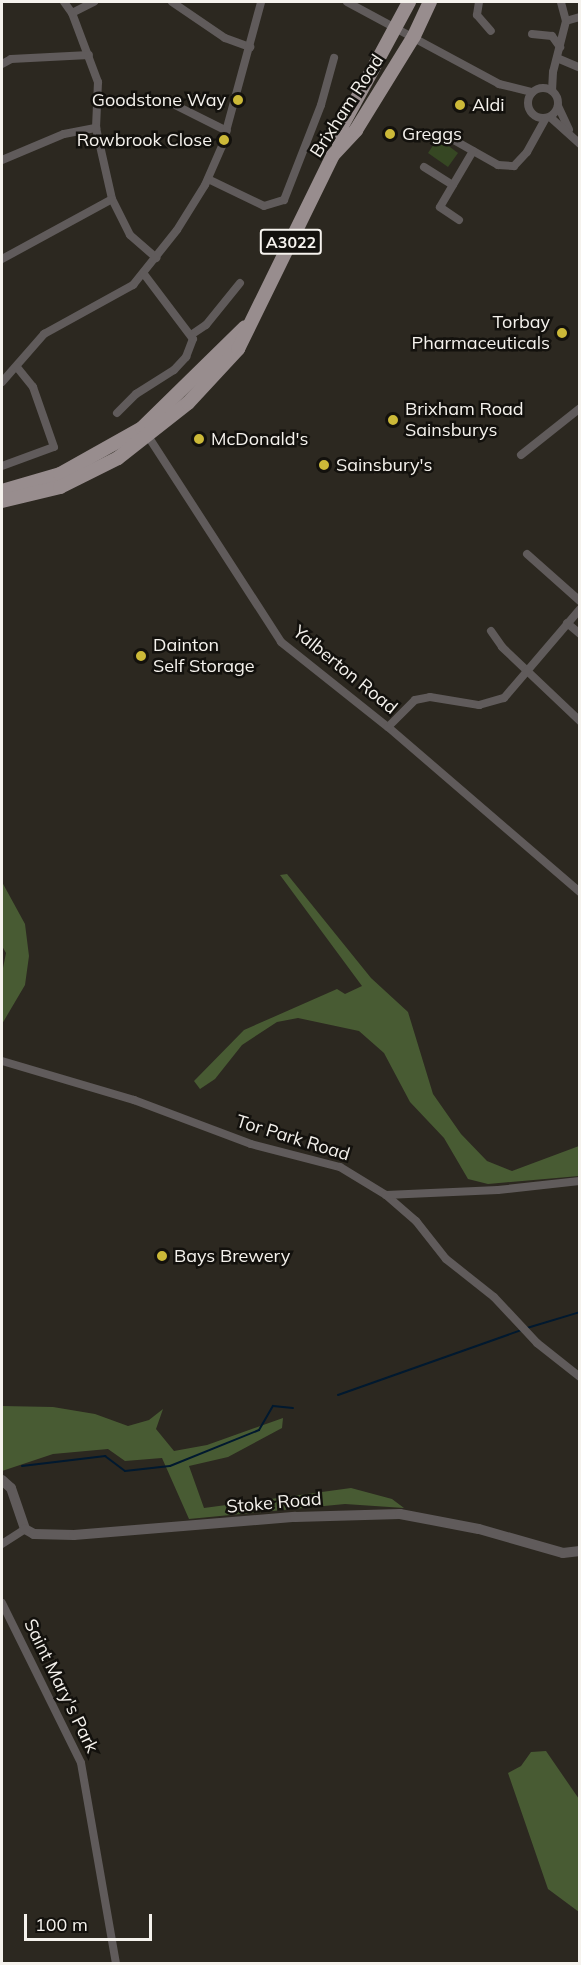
<!DOCTYPE html>
<style>
body{margin:0}
#map{position:relative;width:581px;height:1965px;overflow:hidden;background:#2c2820;font-family:Mulish,sans-serif}
div>[style]{position:absolute}
.green>*{inset:0;background:#364723}
.forest>*{inset:0;background:#485b33}
.stream>*{height:2px;margin:-1px;padding:0 1px;transform-origin:1px;border-radius:1px;background:#01192f}
.minor>*{height:8px;margin:-4px;padding:0 4px;transform-origin:4px;border-radius:4px;background:#605b5b}
.minor>.ring{margin:-4px;padding:0;box-sizing:content-box;background:none;border:8px solid #605b5b;border-radius:50%}
.tertiary>*{height:10px;margin:-5px;padding:0 5px;transform-origin:5px;border-radius:5px;background:#605b5b}
.primary>*{height:14px;margin:-7px;padding:0 7px;transform-origin:7px;border-radius:7px;background:#988d8e}
.dots>*{width:16px;height:16px;translate:-50% -50%;box-sizing:border-box;border:3px solid #13110d;border-radius:50%}
span{translate:-50% -50%;white-space:nowrap;text-align:center;line-height:1.15;-webkit-text-stroke:5px #13110d;paint-order:stroke}
.shield-label span{padding:2px 4px;background:#13110d;border:2px solid;border-radius:4px;-webkit-text-stroke-width:0}
.shield-label{font-size:16px;color:#f5f2ed;font-weight:700}
.poi-label{font-size:18px;color:#f5f2ed}
.right{translate:-100% -50%;text-align:right}
.left{translate:0 -50%;text-align:left}
.street-label{font-size:18px;color:#f5f2ed}
.frame{position:absolute;inset:0;border:3px solid #f5f2ed;pointer-events:none}
.scale{position:absolute;left:24px;top:1914px;width:128px;height:27px;box-sizing:border-box;border:3px solid #f5f2ed;border-top:0;padding-left:8px;font-size:18px;line-height:21px;white-space:nowrap;color:#f5f2ed;-webkit-text-stroke:4px #13110d;paint-order:stroke}
</style>
<div id="map">
<div class="green">
<div style="clip-path:polygon(438px 138px,458px 153px,448px 167px,428px 153px)"></div>
</div>
<div class="forest">
<div style="clip-path:polygon(287px 874px,371px 978px,408px 1012px,433px 1094px,461px 1134px,487px 1161px,512px 1171px,579px 1146px,579px 1176px,488px 1184px,468px 1179px,444px 1138px,410px 1102px,384px 1053px,359px 1031px,298px 1018px,277px 1022px,242px 1045px,215px 1079px,200px 1089px,194px 1081px,244px 1030px,337px 989px,345px 994px,362px 986px,280px 875px)"></div>
<div style="clip-path:polygon(2px 882px,25px 924px,29px 956px,25px 985px,2px 1024px,2px 973px,6px 953px,2px 946px)"></div>
<div style="clip-path:polygon(2px 1406px,53px 1407px,95px 1414px,128px 1426px,149px 1420px,163px 1409px,156px 1429px,174px 1451px,207px 1445px,283px 1418px,282px 1428px,228px 1457px,189px 1466px,204px 1508px,351px 1488px,392px 1499px,404px 1508px,345px 1504px,189px 1519px,162px 1458px,125px 1461px,108px 1449px,53px 1454px,2px 1471px)"></div>
<div style="clip-path:polygon(546px 1751px,579px 1799px,579px 1912px,548px 1889px,508px 1773px,521px 1766px,531px 1752px)"></div>
</div>
<div class="stream">
<div style="left:527px;top:1328px;width:55px;rotate:-16.8deg"></div>
<div style="left:338px;top:1395px;width:195px;rotate:-19.5deg"></div>
<div style="left:22px;top:1466px;width:84px;rotate:-6.9deg"></div>
<div style="left:105px;top:1456px;width:25px;rotate:37deg"></div>
<div style="left:125px;top:1471px;width:45px;rotate:-6.3deg"></div>
<div style="left:170px;top:1466px;width:96px;rotate:-22deg"></div>
<div style="left:259px;top:1430px;width:28px;rotate:-60deg"></div>
<div style="left:273px;top:1406px;width:20px;rotate:6deg"></div>
</div>
<div class="minor">
<div style="left:64px;top:2px;width:14px;rotate:54deg"></div>
<div style="left:72px;top:13px;width:74px;rotate:69.4deg"></div>
<div style="left:98px;top:82px;width:46px;rotate:92.5deg"></div>
<div style="left:96px;top:128px;width:73px;rotate:77.3deg"></div>
<div style="left:112px;top:199px;width:40px;rotate:63.4deg"></div>
<div style="left:130px;top:235px;width:35px;rotate:41deg"></div>
<div style="left:172px;top:2px;width:64px;rotate:34.2deg"></div>
<div style="left:225px;top:38px;width:27px;rotate:20deg"></div>
<div style="left:347px;top:2px;width:173px;rotate:28.3deg"></div>
<div style="left:499px;top:84px;width:34px;rotate:14deg"></div>
<div style="left:479px;top:2px;width:13px;rotate:99deg"></div>
<div style="left:477px;top:15px;width:21px;rotate:49deg"></div>
<div style="left:72px;top:13px;width:25px;rotate:-27deg"></div>
<div style="left:566px;top:21px;width:15px;rotate:-16deg"></div>
<div style="left:532px;top:34px;width:20px;rotate:6deg"></div>
<div style="left:552px;top:36px;width:14px;rotate:54deg"></div>
<div style="left:557px;top:58px;width:25px;rotate:23deg"></div>
<div style="left:2px;top:64px;width:10px;rotate:-29deg"></div>
<div style="left:11px;top:59px;width:78px;rotate:-2.9deg"></div>
<div class="ring" style="left:528px;top:88px;width:22px;height:22px"></div>
<div style="left:552px;top:91px;width:19px;rotate:-87deg"></div>
<div style="left:553px;top:72px;width:53px;rotate:-75.7deg"></div>
<div style="left:566px;top:21px;width:20px;rotate:-105deg"></div>
<div style="left:165px;top:100px;width:69px;rotate:26.6deg"></div>
<div style="left:558px;top:106px;width:26px;rotate:65deg"></div>
<div style="left:550px;top:117px;width:40px;rotate:42deg"></div>
<div style="left:452px;top:139px;width:53px;rotate:29.5deg"></div>
<div style="left:498px;top:165px;width:16px;rotate:4deg"></div>
<div style="left:514px;top:166px;width:19px;rotate:-47deg"></div>
<div style="left:527px;top:152px;width:38px;rotate:-61deg"></div>
<div style="left:2px;top:160px;width:67px;rotate:-22.8deg"></div>
<div style="left:64px;top:134px;width:33px;rotate:-11deg"></div>
<div style="left:424px;top:167px;width:34px;rotate:32deg"></div>
<div style="left:208px;top:179px;width:62px;rotate:25.7deg"></div>
<div style="left:264px;top:206px;width:21px;rotate:-17deg"></div>
<div style="left:284px;top:200px;width:102px;rotate:-68.7deg"></div>
<div style="left:321px;top:105px;width:49px;rotate:-74.5deg"></div>
<div style="left:459px;top:220px;width:23px;rotate:-146deg"></div>
<div style="left:440px;top:207px;width:65px;rotate:-59.5deg"></div>
<div style="left:2px;top:259px;width:125px;rotate:-28.6deg"></div>
<div style="left:191px;top:335px;width:18px;rotate:-34deg"></div>
<div style="left:206px;top:325px;width:54px;rotate:-51deg"></div>
<div style="left:2px;top:382px;width:64px;rotate:-48.8deg"></div>
<div style="left:44px;top:334px;width:102px;rotate:-28.8deg"></div>
<div style="left:133px;top:285px;width:70px;rotate:-51.3deg"></div>
<div style="left:177px;top:230px;width:53px;rotate:-58.1deg"></div>
<div style="left:205px;top:185px;width:43px;rotate:-66.4deg"></div>
<div style="left:222px;top:146px;width:149px;rotate:-74.8deg"></div>
<div style="left:117px;top:413px;width:27px;rotate:-45deg"></div>
<div style="left:136px;top:394px;width:45px;rotate:-32.3deg"></div>
<div style="left:174px;top:370px;width:18px;rotate:-47deg"></div>
<div style="left:186px;top:357px;width:19px;rotate:-69deg"></div>
<div style="left:193px;top:339px;width:81px;rotate:-127deg"></div>
<div style="left:146px;top:433px;width:249px;rotate:57.1deg"></div>
<div style="left:281px;top:642px;width:137px;rotate:38.5deg"></div>
<div style="left:388px;top:727px;width:253px;rotate:40.7deg"></div>
<div style="left:521px;top:455px;width:75px;rotate:-38.5deg"></div>
<div style="left:2px;top:466px;width:55px;rotate:-20.1deg"></div>
<div style="left:54px;top:447px;width:64px;rotate:-109.3deg"></div>
<div style="left:33px;top:387px;width:26px;rotate:-129deg"></div>
<div style="left:527px;top:554px;width:71px;rotate:41.6deg"></div>
<div style="left:567px;top:623px;width:17px;rotate:40deg"></div>
<div style="left:491px;top:631px;width:19px;rotate:55deg"></div>
<div style="left:502px;top:647px;width:108px;rotate:43.5deg"></div>
<div style="left:388px;top:727px;width:38px;rotate:-45deg"></div>
<div style="left:415px;top:700px;width:15px;rotate:-11deg"></div>
<div style="left:430px;top:697px;width:50px;rotate:9.3deg"></div>
<div style="left:479px;top:705px;width:26px;rotate:-16deg"></div>
<div style="left:504px;top:698px;width:117px;rotate:-49.5deg"></div>
<div style="left:2px;top:1061px;width:138px;rotate:16.5deg"></div>
<div style="left:134px;top:1100px;width:125px;rotate:20.6deg"></div>
<div style="left:251px;top:1144px;width:92px;rotate:14.5deg"></div>
<div style="left:340px;top:1167px;width:54px;rotate:31.3deg"></div>
<div style="left:386px;top:1195px;width:40px;rotate:41deg"></div>
<div style="left:416px;top:1221px;width:48px;rotate:51.7deg"></div>
<div style="left:446px;top:1259px;width:61px;rotate:38.4deg"></div>
<div style="left:494px;top:1297px;width:63px;rotate:46.9deg"></div>
<div style="left:537px;top:1343px;width:55px;rotate:38.3deg"></div>
<div style="left:386px;top:1195px;width:112px;rotate:-2.6deg"></div>
<div style="left:498px;top:1190px;width:82px;rotate:-6.3deg"></div>
<div style="left:2px;top:1544px;width:27px;rotate:-33deg"></div>
<div style="left:2px;top:1603px;width:178px;rotate:63.7deg"></div>
<div style="left:81px;top:1763px;width:204px;rotate:80.1deg"></div>
</div>
<div class="tertiary">
<div style="left:2px;top:1480px;width:12px;rotate:42deg"></div>
<div style="left:11px;top:1488px;width:43px;rotate:71.1deg"></div>
<div style="left:25px;top:1529px;width:10px;rotate:29deg"></div>
<div style="left:34px;top:1534px;width:40px;rotate:1.4deg"></div>
<div style="left:74px;top:1535px;width:222px;rotate:-4.7deg"></div>
<div style="left:295px;top:1517px;width:105px;rotate:-1.6deg"></div>
<div style="left:400px;top:1514px;width:80px;rotate:10.8deg"></div>
<div style="left:479px;top:1529px;width:87px;rotate:15.9deg"></div>
<div style="left:563px;top:1553px;width:17px;rotate:-7deg"></div>
</div>
<div class="primary">
<div style="left:339px;top:145px;width:19px;rotate:-81deg"></div>
<div style="left:342px;top:126px;width:141px;rotate:-61.6deg"></div>
<div style="left:2px;top:491px;width:60px;rotate:-16.3deg"></div>
<div style="left:60px;top:474px;width:94px;rotate:-29.3deg"></div>
<div style="left:142px;top:428px;width:144px;rotate:-44.4deg"></div>
<div style="left:2px;top:501px;width:60px;rotate:-13.6deg"></div>
<div style="left:60px;top:487px;width:65px;rotate:-26.6deg"></div>
<div style="left:118px;top:458px;width:89px;rotate:-38.2deg"></div>
<div style="left:188px;top:403px;width:74px;rotate:-47.2deg"></div>
<div style="left:238px;top:349px;width:216px;rotate:-63.9deg"></div>
<div style="left:333px;top:155px;width:34px;rotate:-47deg"></div>
<div style="left:356px;top:130px;width:110px;rotate:-58.3deg"></div>
<div style="left:414px;top:36px;width:38px;rotate:-65deg"></div>
</div>
<div class="dots">
<div style="left:238px;top:100px;background:#ccb938"></div>
<div style="left:460px;top:105px;background:#ccb938"></div>
<div style="left:390px;top:134px;background:#ccb938"></div>
<div style="left:224px;top:140px;background:#ccb938"></div>
<div style="left:562px;top:333px;background:#ccb938"></div>
<div style="left:393px;top:420px;background:#ccb938"></div>
<div style="left:199px;top:439px;background:#ccb938"></div>
<div style="left:324px;top:465px;background:#ccb938"></div>
<div style="left:141px;top:656px;background:#ccb938"></div>
<div style="left:162px;top:1256px;background:#ccb938"></div>
</div>
<div class="shield-label">
<span style="left:291px;top:242px">A3022</span>
</div>
<div class="poi-label">
<span class="right" style="left:226px;top:100px">Goodstone Way</span>
<span class="left" style="left:472px;top:105px">Aldi</span>
<span class="left" style="left:402px;top:134px">Greggs</span>
<span class="right" style="left:212px;top:140px">Rowbrook Close</span>
<span class="right" style="left:550px;top:333px">Torbay<br>Pharmaceuticals</span>
<span class="left" style="left:405px;top:420px">Brixham Road<br>Sainsburys</span>
<span class="left" style="left:211px;top:439px">McDonald's</span>
<span class="left" style="left:336px;top:465px">Sainsbury's</span>
<span class="left" style="left:153px;top:656px">Dainton<br>Self Storage</span>
<span class="left" style="left:174px;top:1256px">Bays Brewery</span>
</div>
<div class="street-label">
<span style="left:347px;top:106px;rotate:-57deg">Brixham Road</span>
<span style="left:345px;top:670px;rotate:39deg">Yalberton Road</span>
<span style="left:293px;top:1138px;rotate:17deg">Tor Park Road</span>
<span style="left:274px;top:1503px;rotate:-5deg">Stoke Road</span>
<span style="left:61px;top:1686px;rotate:64deg">Saint Mary's Park</span>
</div>
<div class="frame"></div>
<div class="scale">100 m</div>
</div>
